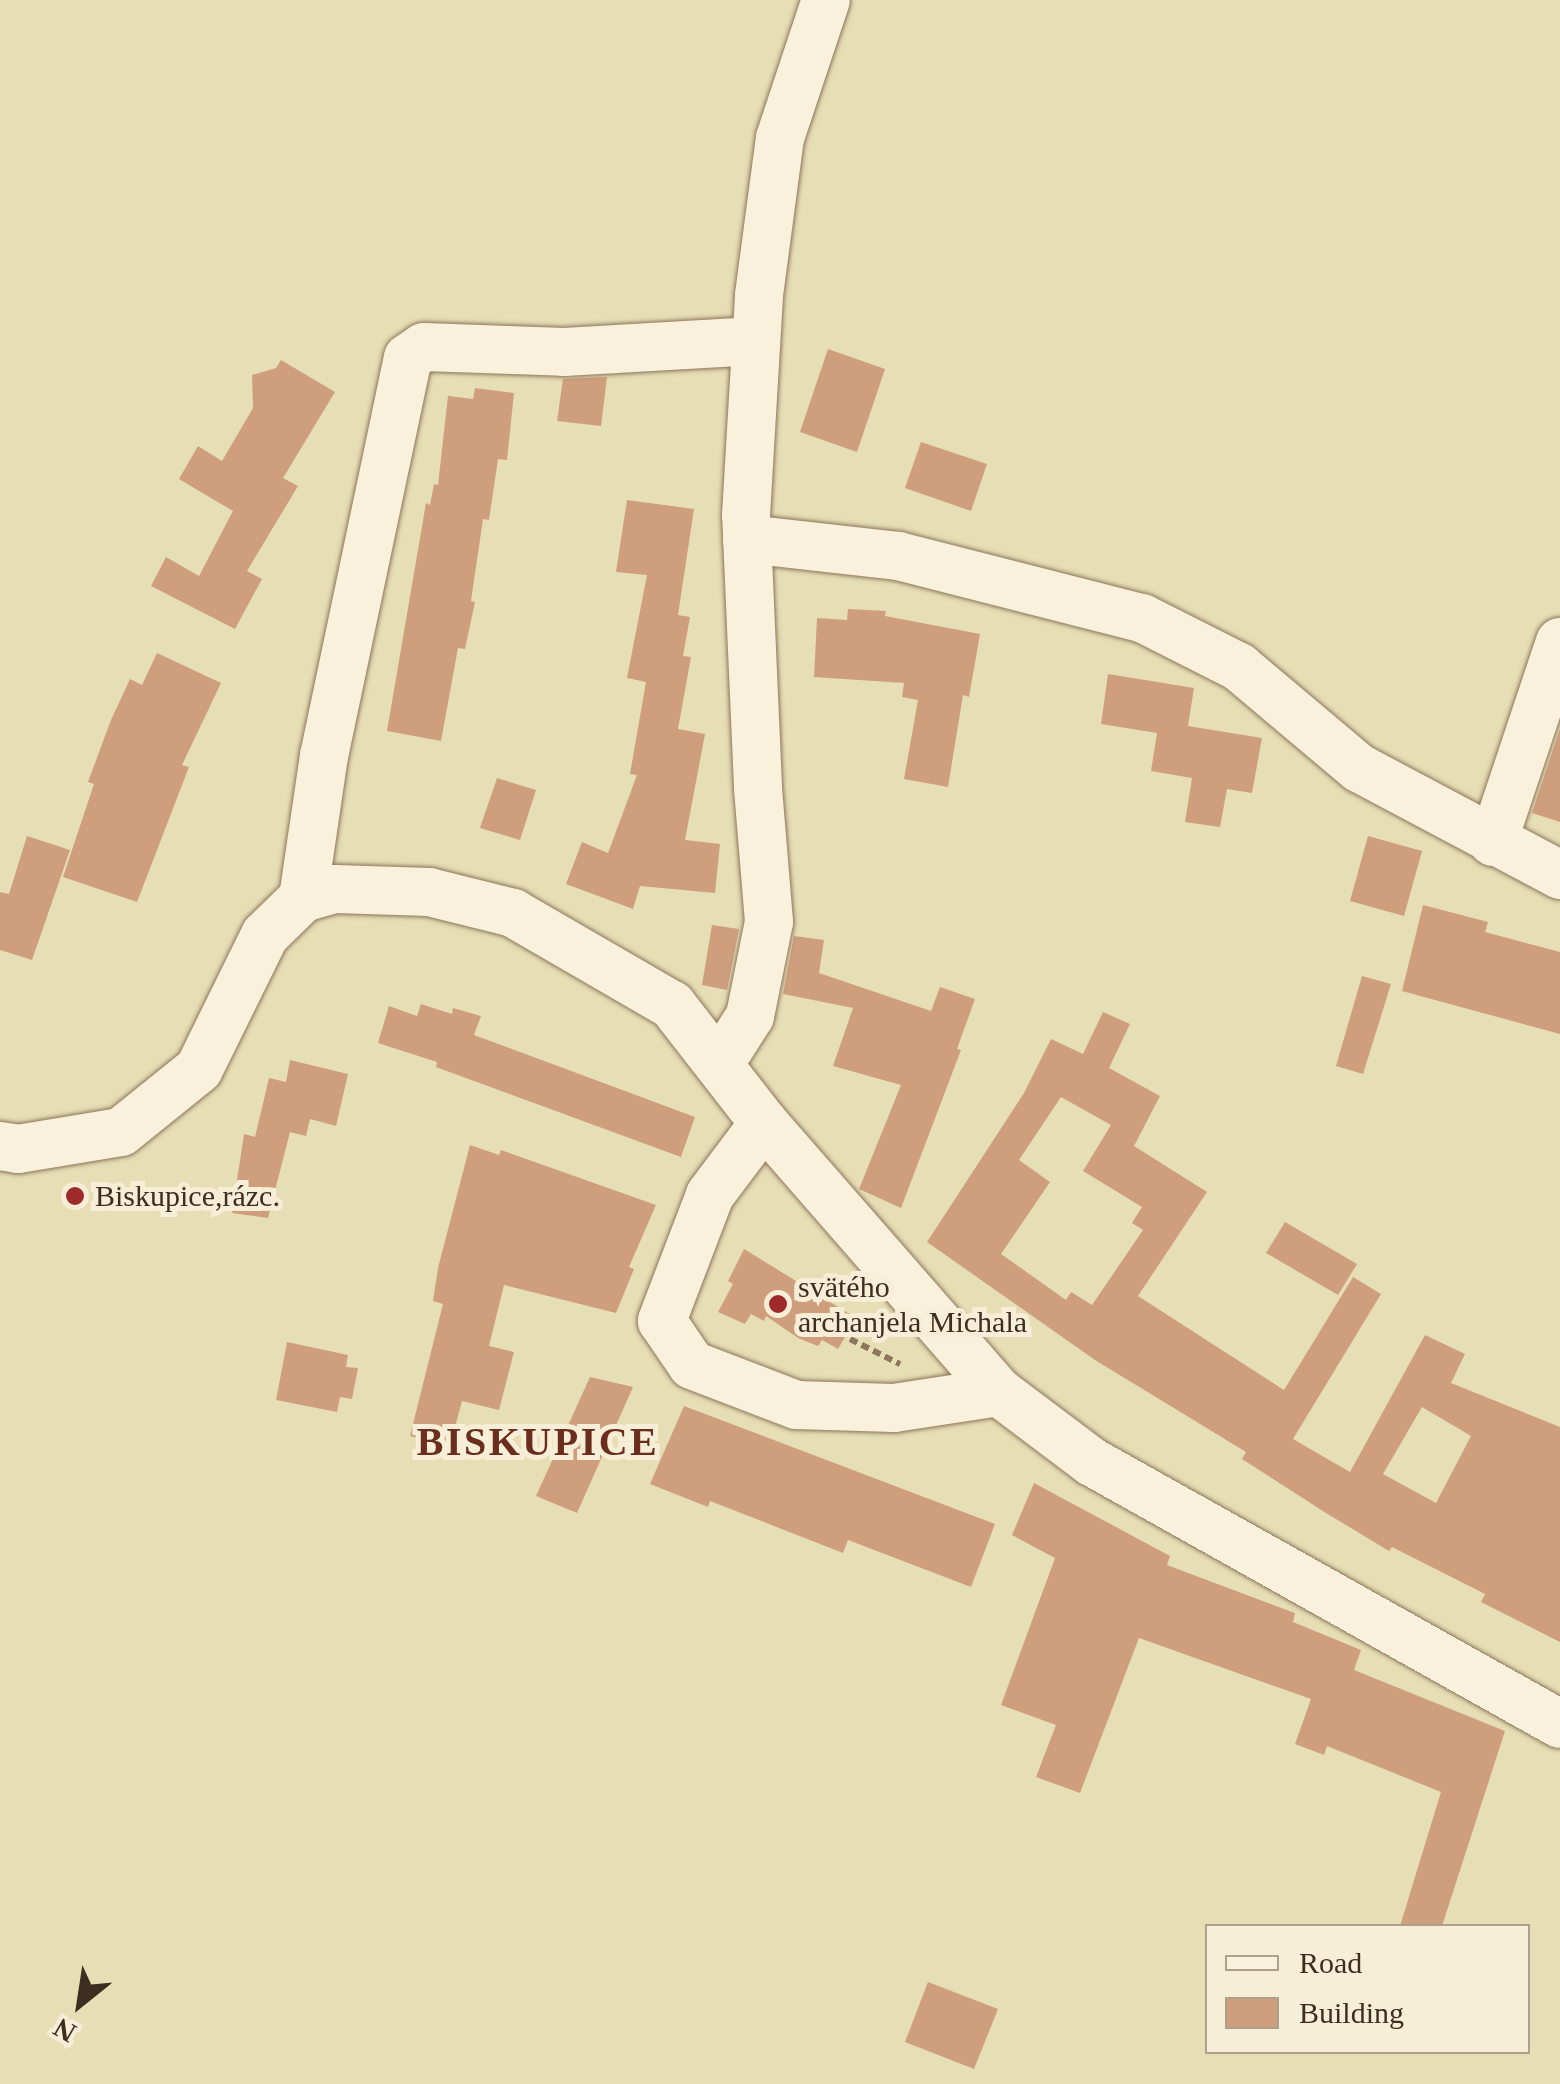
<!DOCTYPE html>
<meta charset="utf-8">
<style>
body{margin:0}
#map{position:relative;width:1560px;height:2084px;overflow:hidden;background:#f0e4c8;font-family:"Times New Roman",serif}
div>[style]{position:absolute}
.farmland>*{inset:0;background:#e6deb5}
.building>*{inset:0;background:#cf9f7d}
.path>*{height:6px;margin-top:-3px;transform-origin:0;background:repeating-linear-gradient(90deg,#8d765c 0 8px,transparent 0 13px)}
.roads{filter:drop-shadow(0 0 2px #8d765c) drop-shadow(0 0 2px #8d765c)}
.minor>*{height:48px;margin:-24px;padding:0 24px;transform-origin:24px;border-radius:24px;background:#faf1dc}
.dots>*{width:28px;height:28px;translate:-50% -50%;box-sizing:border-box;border:5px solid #f7eed8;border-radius:50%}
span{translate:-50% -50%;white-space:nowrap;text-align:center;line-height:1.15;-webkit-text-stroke:10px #f7eed8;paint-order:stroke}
.poi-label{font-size:30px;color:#3d2e20}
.left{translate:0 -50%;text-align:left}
.district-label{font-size:40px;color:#6b2e1e;font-weight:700;letter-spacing:2.5px}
.legend{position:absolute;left:1205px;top:1924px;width:325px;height:130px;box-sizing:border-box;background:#f7eed8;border:2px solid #ada18e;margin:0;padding:12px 18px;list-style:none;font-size:30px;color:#3d2e20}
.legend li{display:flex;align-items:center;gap:20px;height:50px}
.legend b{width:50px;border:2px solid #ada18e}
.north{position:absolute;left:30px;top:1954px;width:100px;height:100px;-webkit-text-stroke:8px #f7eed8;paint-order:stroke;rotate:210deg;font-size:28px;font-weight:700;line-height:40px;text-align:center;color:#3d2e20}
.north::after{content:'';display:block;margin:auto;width:35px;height:45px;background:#3d2e20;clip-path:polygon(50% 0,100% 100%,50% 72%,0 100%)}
</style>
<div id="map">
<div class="farmland">
<div style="clip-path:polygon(evenodd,0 0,1560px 0,1560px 2084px,0 2084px,0 0,1208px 1926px,1528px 1926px,1528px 2052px,1208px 2052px,1208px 1926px)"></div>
</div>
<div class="building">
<div style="clip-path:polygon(828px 349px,885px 369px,857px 452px,800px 432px)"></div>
<div style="clip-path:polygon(281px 360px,335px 392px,283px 478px,298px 486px,247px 571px,262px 579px,235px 629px,151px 586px,166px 557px,199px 576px,233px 511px,179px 479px,198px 446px,222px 461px,253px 408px,252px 375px,276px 368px)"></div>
<div style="clip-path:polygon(607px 377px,601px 426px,557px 421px,563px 379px)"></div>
<div style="clip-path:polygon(475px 388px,514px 393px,507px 460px,498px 459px,489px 520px,483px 519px,471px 601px,475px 602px,465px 649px,458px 648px,441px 741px,387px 731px,426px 503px,430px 505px,434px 484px,438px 485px,448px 396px,473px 399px)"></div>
<div style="clip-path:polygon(921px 442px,987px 464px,971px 511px,905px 488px)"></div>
<div style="clip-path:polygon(627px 500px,694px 509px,678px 615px,690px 617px,683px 656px,691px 657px,678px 729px,705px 734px,685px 840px,720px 844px,715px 893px,640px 886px,633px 909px,566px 884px,582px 842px,608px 853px,637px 775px,630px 774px,646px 682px,627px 678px,647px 575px,616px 572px)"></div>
<div style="clip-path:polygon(848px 609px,886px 611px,885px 616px,980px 634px,969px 697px,963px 695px,948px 787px,904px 779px,918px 700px,902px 697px,904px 683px,814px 677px,817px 618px,847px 620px)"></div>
<div style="clip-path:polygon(157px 653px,221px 683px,182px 765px,189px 767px,137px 902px,63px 877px,94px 784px,88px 782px,111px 720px,130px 679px,142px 685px)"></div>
<div style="clip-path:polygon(1108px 674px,1194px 688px,1188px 726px,1262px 738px,1252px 793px,1227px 789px,1220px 827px,1185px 822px,1192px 778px,1151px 771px,1157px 733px,1101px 724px)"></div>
<div style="clip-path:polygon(1560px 729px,1560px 822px,1532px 813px)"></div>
<div style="clip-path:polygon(497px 778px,536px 790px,520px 840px,480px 828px)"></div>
<div style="clip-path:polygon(27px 836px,70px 850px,32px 960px,0 950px,0 892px,9px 894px)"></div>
<div style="clip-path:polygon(1368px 836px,1422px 851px,1404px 916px,1350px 901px)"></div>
<div style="clip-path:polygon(1423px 905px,1488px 922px,1485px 932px,1560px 952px,1560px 1034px,1402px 991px)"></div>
<div style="clip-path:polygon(712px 925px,739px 929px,727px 990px,702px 985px)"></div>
<div style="clip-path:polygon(794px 936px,824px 940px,819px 973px,931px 1011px,940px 987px,975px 999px,957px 1049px,961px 1050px,901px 1208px,859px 1189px,901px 1085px,833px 1066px,853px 1008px,783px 994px)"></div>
<div style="clip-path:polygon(1362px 976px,1391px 984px,1363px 1074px,1336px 1066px)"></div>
<div style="clip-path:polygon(421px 1004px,452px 1014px,453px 1008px,481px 1016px,474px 1035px,695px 1117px,681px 1157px,436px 1067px,437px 1062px,378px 1043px,389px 1006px,417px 1016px)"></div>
<div style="clip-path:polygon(evenodd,1103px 1012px,1130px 1024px,1109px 1068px,1160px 1096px,1134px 1146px,1207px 1192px,1138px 1296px,1284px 1390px,1353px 1277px,1381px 1294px,1293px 1439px,1350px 1472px,1425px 1335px,1465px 1354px,1451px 1383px,1560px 1427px,1560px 1642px,1481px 1602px,1485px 1594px,1392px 1547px,1389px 1551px,1326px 1513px,1242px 1459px,1246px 1452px,1095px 1360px,927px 1242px,1024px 1093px,1051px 1039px,1083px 1054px,1103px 1012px,1061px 1097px,1111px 1125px,1083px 1171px,1142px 1207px,1132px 1223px,1143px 1230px,1092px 1305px,1071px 1292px,1066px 1300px,1001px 1254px,1050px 1182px,1019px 1160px,1061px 1097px,1103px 1012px,1422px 1407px,1471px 1436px,1436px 1503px,1383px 1474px,1422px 1407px)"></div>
<div style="clip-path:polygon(290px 1060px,348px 1074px,336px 1126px,310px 1119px,306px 1136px,290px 1132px,268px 1218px,232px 1213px,244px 1134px,255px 1137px,269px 1078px,286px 1082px)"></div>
<div style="clip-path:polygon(470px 1145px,499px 1155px,501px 1150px,656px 1205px,629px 1267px,634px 1269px,616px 1313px,504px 1285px,489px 1346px,514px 1352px,499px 1410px,462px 1401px,450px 1446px,410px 1436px,443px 1304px,433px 1301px,438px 1268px)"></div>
<div style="clip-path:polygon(1285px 1222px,1357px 1264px,1338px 1295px,1266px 1253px)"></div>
<div style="clip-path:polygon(744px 1249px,856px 1318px,838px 1349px,822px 1340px,818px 1346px,798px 1338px,766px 1316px,764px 1321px,751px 1314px,745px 1324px,718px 1312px,733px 1284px,728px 1281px)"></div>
<div style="clip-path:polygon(287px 1342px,348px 1355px,346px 1367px,358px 1368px,352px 1399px,340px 1397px,337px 1412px,276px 1400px)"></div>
<div style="clip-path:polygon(590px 1377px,633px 1387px,577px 1513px,536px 1496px)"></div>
<div style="clip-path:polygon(684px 1406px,995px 1524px,971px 1587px,848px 1540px,843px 1553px,710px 1501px,708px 1507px,650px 1484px)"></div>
<div style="clip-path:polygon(1034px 1483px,1170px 1556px,1167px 1565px,1295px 1613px,1293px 1622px,1361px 1650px,1354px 1670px,1505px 1731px,1442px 1926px,1400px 1926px,1441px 1792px,1327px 1746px,1324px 1755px,1295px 1744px,1311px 1699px,1139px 1638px,1080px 1793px,1036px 1777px,1056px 1725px,1001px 1705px,1055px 1558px,1012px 1535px)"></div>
<div style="clip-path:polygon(928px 1982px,998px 2009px,974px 2069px,905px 2042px)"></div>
</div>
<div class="path">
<div style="left:850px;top:1339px;width:56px;rotate:26.6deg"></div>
</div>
<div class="roads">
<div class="minor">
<div style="left:747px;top:539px;width:152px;rotate:6.4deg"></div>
<div style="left:898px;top:556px;width:252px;rotate:14.3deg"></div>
<div style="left:1142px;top:618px;width:109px;rotate:26.8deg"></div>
<div style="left:1239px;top:667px;width:157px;rotate:40.1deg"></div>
<div style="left:1359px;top:768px;width:228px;rotate:28deg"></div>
<div style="left:1493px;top:842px;width:211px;rotate:-71.5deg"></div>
<div style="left:303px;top:898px;width:144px;rotate:-81.6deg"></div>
<div style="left:324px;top:756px;width:407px;rotate:-78.1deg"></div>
<div style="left:408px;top:358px;width:19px;rotate:-35deg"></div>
<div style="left:424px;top:347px;width:140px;rotate:2deg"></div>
<div style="left:564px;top:352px;width:192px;rotate:-3.3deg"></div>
<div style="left:720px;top:1063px;width:56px;rotate:-57.4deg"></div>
<div style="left:750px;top:1016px;width:96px;rotate:-78.6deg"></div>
<div style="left:769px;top:922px;width:135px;rotate:-94.7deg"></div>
<div style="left:758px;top:787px;width:272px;rotate:-92.5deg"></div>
<div style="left:746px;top:515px;width:220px;rotate:-86.6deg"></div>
<div style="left:759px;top:295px;width:158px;rotate:-82.4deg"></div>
<div style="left:780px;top:138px;width:145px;rotate:-71.6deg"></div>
<div style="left:764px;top:1123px;width:90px;rotate:126.9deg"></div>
<div style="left:710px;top:1195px;width:135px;rotate:110.9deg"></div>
<div style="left:662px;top:1321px;width:53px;rotate:55.7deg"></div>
<div style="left:692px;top:1365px;width:111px;rotate:21deg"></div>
<div style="left:796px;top:1405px;width:98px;rotate:1.8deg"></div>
<div style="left:894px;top:1408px;width:106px;rotate:-8.7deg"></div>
<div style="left:0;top:1146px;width:18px;rotate:9deg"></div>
<div style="left:18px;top:1149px;width:104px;rotate:-9.4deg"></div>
<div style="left:121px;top:1132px;width:100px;rotate:-38.9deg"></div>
<div style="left:199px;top:1069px;width:149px;rotate:-63.8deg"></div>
<div style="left:265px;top:935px;width:53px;rotate:-44.2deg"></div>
<div style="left:303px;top:898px;width:33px;rotate:-16deg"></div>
<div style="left:335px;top:889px;width:94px;rotate:1.8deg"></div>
<div style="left:429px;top:892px;width:87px;rotate:14deg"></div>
<div style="left:513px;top:913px;width:184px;rotate:30.1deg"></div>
<div style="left:672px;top:1005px;width:150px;rotate:52.1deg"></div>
<div style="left:764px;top:1123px;width:357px;rotate:48.9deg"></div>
<div style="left:999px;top:1392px;width:116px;rotate:37deg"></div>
<div style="left:1092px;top:1462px;width:536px;rotate:29.24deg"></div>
</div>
</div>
<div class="dots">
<div style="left:75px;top:1196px;background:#9e2a2b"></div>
<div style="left:778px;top:1304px;background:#9e2a2b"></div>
</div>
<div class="poi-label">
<span class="left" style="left:95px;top:1196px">Biskupice,rázc.</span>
<span class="left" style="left:798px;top:1304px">svätého<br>archanjela Michala</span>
</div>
<div class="district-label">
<span style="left:538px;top:1442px">BISKUPICE</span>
</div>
<ul class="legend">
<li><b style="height:12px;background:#faf1dc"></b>Road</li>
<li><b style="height:28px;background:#cf9f7d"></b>Building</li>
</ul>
<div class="north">N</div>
</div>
